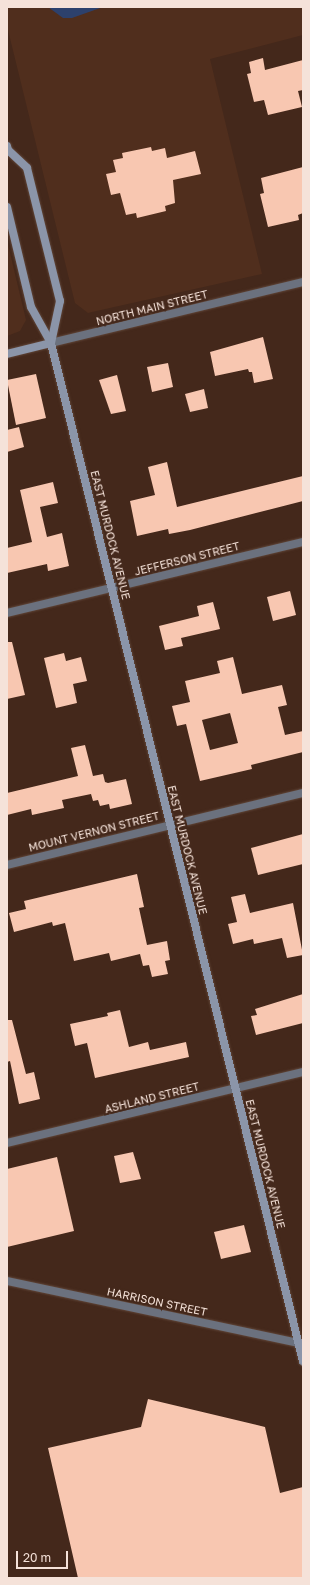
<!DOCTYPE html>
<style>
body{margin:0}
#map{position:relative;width:310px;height:1585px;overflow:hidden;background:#44281b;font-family:"Golos Text",sans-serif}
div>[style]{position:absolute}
.built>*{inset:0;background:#502e1d}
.water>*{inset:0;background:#2d416d}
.building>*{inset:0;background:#f8c7b1}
.roads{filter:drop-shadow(0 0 1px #604639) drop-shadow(0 0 1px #604639)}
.minor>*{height:8px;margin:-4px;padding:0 4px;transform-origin:4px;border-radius:4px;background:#6b717e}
.secondary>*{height:8px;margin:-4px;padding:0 4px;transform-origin:4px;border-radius:4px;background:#8b95a9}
span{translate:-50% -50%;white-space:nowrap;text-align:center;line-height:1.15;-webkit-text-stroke:4px #44281b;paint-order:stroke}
.street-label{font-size:11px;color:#f5e2d9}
.frame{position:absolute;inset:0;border:8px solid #f5e2d9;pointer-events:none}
.scale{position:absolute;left:16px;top:1551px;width:52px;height:18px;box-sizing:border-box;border:2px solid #f5e2d9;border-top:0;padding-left:5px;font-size:12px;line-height:14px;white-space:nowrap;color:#f5e2d9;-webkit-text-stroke:3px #44281b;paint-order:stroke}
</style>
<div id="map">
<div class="built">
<div style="clip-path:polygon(7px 7px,303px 7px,303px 35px,210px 59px,262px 274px,92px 312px,88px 313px,75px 303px,7px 26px)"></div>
<div style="clip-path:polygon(7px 240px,26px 320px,20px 331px,7px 336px)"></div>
</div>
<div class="water">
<div style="clip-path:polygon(48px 7px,103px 7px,72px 18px,63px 18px)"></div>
</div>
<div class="building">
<div style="clip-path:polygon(263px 58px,265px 70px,303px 60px,303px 90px,298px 91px,302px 107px,268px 115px,264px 100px,254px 102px,247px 74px,251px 73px,249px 62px)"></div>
<div style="clip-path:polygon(151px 147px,152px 151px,165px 148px,167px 158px,195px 151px,201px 174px,173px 180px,175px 203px,165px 206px,166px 211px,137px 218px,136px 213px,126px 215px,120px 193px,111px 195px,106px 174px,116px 172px,113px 160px,123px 158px,122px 153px)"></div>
<div style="clip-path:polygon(303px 167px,303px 213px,298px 215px,299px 220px,268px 227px,260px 194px,264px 193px,261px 178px)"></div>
<div style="clip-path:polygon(263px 337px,273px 379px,254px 383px,252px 372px,249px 372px,248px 369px,215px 376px,210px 352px)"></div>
<div style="clip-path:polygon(168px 363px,173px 387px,152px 392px,147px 367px)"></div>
<div style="clip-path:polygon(36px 374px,46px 418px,16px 425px,7px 380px)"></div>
<div style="clip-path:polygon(117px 375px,126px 411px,111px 414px,99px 380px)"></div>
<div style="clip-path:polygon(204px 389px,208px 408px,190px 412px,185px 394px)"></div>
<div style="clip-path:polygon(19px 427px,24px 447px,7px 452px,7px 430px)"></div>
<div style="clip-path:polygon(167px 462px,177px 507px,303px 476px,303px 501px,190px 530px,169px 534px,168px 529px,137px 536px,130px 501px,155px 495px,148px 467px)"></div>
<div style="clip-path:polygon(53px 482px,58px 503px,40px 507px,47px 537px,62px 533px,69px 566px,48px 571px,47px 564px,7px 573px,7px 548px,32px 542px,20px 490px)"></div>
<div style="clip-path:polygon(290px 591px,296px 615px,273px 621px,267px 597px)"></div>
<div style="clip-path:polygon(213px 602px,220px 629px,181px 638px,183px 646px,165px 650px,159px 626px,199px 616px,197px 606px)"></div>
<div style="clip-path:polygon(7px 642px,12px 642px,25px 695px,7px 699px)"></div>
<div style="clip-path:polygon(64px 653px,66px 661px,81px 657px,87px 681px,73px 684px,77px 703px,56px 708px,44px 658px)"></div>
<div style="clip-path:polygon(evenodd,233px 657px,242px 694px,282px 685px,287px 705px,278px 707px,285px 735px,303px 731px,303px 752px,251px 765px,252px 769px,200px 781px,186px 724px,177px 726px,172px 706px,190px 702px,185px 681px,220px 673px,217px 661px,233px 657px,230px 713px,238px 743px,210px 750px,202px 720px,230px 713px)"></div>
<div style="clip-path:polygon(85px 745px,93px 776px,103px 774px,105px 782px,108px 783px,126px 779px,132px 804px,110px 809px,109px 804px,100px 806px,98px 800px,93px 801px,91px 794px,62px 800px,64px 808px,32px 815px,31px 809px,7px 815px,7px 793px,78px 776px,71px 748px)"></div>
<div style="clip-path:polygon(303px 834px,303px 864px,258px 875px,251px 848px)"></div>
<div style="clip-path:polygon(137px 874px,144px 907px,139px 908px,147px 945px,167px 941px,170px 960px,165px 961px,168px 974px,152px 977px,149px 965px,143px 966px,140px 954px,111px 961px,109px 953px,74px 961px,65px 923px,53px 926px,52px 922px,14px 932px,9px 913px,26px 909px,24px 901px)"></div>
<div style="clip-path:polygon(245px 894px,250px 913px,293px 903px,303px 955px,287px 958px,282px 938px,254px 944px,253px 939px,233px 944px,228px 924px,237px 922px,231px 897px)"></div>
<div style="clip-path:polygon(303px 994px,303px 1023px,256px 1035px,251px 1016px,257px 1015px,255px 1009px)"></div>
<div style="clip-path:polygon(120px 1010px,129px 1047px,148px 1042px,150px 1050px,186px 1042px,189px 1057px,95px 1078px,87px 1043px,75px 1046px,70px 1024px,108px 1016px,107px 1013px)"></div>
<div style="clip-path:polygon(7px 1020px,12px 1020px,26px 1074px,34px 1072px,40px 1099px,19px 1104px,10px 1061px,7px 1062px)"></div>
<div style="clip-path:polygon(133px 1152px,141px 1179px,120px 1183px,114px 1156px)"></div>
<div style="clip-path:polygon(57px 1157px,74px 1231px,7px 1247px,7px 1169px)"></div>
<div style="clip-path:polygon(244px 1225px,251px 1252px,221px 1259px,214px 1232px)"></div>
<div style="clip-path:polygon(148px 1399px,265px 1427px,280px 1493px,303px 1487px,303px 1578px,78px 1578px,48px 1448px,141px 1427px)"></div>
</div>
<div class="roads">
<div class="minor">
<div style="left:51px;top:343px;width:259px;rotate:-13.6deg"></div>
<div style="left:7px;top:613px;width:304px;rotate:-13.5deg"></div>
<div style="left:7px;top:865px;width:305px;rotate:-13.7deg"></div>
<div style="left:7px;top:1143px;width:304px;rotate:-13.5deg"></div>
<div style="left:7px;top:1281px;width:303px;rotate:12deg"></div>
</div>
<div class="secondary">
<div style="left:7px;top:146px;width:4px;rotate:76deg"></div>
<div style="left:8px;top:150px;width:26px;rotate:43deg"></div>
<div style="left:27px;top:168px;width:137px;rotate:76.1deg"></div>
<div style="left:60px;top:301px;width:43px;rotate:102.1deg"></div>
<div style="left:7px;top:207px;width:103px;rotate:76.5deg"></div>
<div style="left:31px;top:307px;width:41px;rotate:60.9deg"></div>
<div style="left:51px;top:343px;width:1049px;rotate:76.1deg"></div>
<div style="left:7px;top:354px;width:45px;rotate:-14deg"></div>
</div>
</div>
<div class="street-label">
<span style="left:152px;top:308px;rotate:-14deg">NORTH MAIN STREET</span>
<span style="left:110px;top:535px;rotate:76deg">EAST MURDOCK AVENUE</span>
<span style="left:187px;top:559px;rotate:-14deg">JEFFERSON STREET</span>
<span style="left:94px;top:832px;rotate:-14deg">MOUNT VERNON STREET</span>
<span style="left:187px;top:850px;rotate:76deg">EAST MURDOCK AVENUE</span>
<span style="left:152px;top:1098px;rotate:-14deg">ASHLAND STREET</span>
<span style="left:265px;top:1164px;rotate:76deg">EAST MURDOCK AVENUE</span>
<span style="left:157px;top:1302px;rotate:12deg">HARRISON STREET</span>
</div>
<div class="frame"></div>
<div class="scale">20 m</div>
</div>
